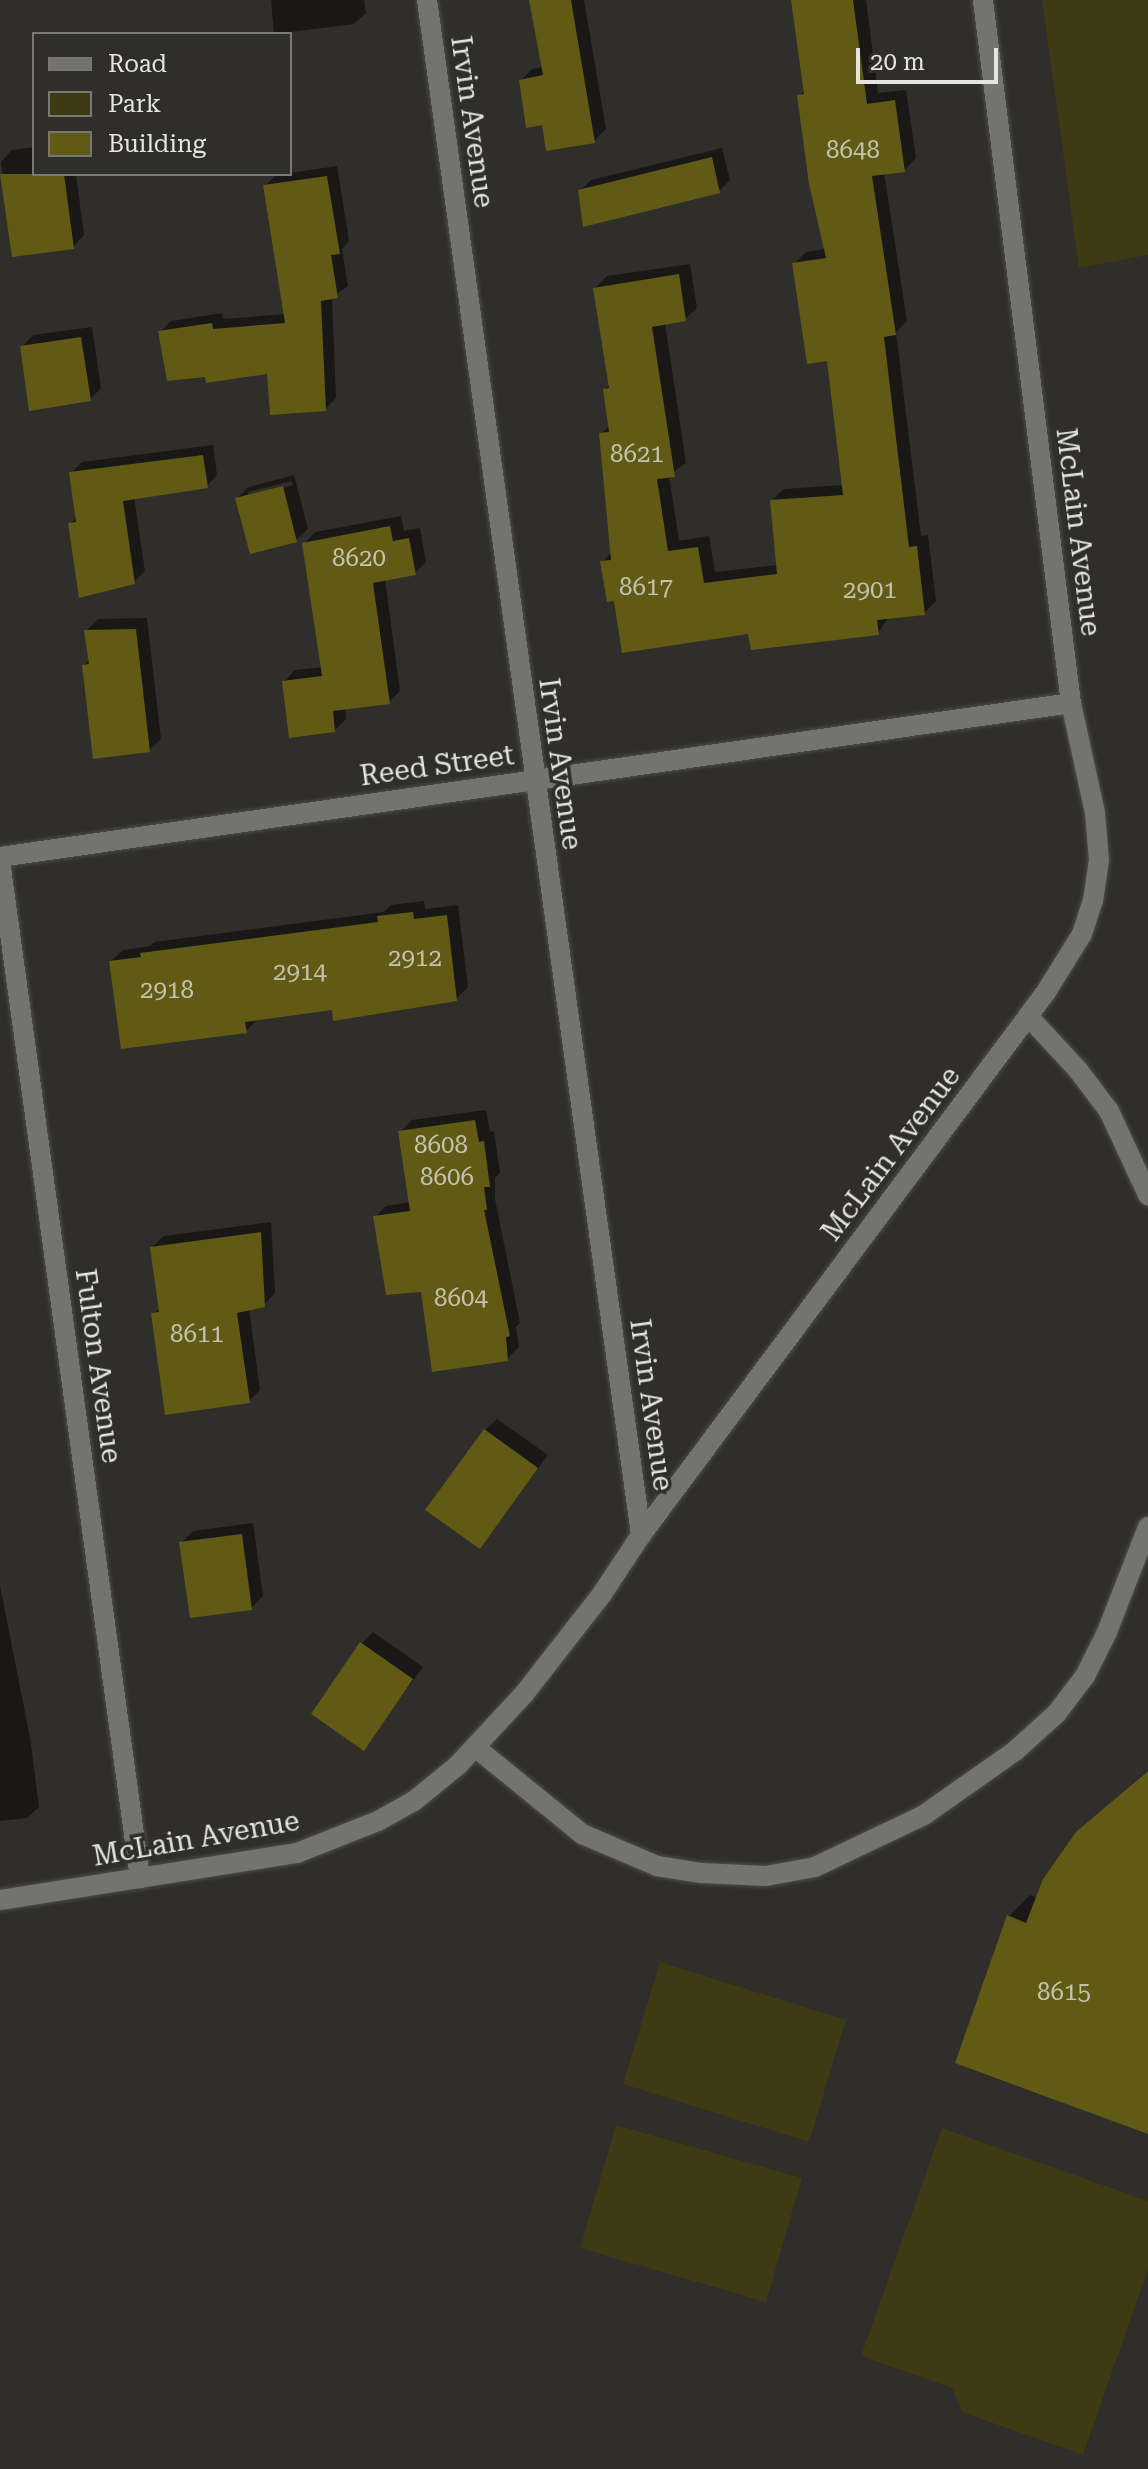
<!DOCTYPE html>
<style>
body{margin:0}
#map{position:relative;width:1148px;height:2469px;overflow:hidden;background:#2f2e2a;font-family:"Roboto Serif",serif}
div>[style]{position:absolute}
.green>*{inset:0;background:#3e3a13}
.shadow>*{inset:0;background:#0007}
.building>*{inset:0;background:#615a15}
.roads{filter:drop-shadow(0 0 2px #4c4c48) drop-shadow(0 0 2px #4c4c48)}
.lane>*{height:20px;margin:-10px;padding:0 10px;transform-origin:10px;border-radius:10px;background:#74746f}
.street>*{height:20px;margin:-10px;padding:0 10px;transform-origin:10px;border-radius:10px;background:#74746f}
span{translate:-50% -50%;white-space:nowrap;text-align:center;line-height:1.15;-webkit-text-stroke:7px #2f2e2a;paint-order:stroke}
.number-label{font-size:24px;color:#c3c2ae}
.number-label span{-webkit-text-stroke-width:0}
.street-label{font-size:28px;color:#e4e4e1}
.legend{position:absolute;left:32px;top:32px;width:260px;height:144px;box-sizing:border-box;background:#2f2e2a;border:2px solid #777773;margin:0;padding:10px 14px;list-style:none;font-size:24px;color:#e4e4e1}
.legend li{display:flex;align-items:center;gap:16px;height:40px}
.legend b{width:40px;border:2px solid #777773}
.scale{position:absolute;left:856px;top:48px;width:142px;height:36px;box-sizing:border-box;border:4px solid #e4e4e1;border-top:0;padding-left:10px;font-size:24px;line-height:28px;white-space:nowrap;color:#e4e4e1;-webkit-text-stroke:6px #2f2e2a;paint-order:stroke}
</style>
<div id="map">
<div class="green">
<div style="clip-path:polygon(1042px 0,1148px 0,1148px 255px,1079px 268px)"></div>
<div style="clip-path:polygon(660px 1962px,846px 2020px,809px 2142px,623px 2084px)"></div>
<div style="clip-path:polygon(616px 2125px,802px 2178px,766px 2302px,580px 2248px)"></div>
<div style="clip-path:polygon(942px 2128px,1148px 2201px,1148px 2269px,1083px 2455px,962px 2412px,952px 2388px,861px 2356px)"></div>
</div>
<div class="shadow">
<div style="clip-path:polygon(271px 0,364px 0,366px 13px,354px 24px,274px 34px)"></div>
<div style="clip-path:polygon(531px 0,584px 0,606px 129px,594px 141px,543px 123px,521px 80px,532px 69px,543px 67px)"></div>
<div style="clip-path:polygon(793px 0,866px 0,878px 93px,906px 90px,916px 158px,904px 170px,884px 172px,907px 321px,896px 332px,921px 536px,928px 535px,936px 601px,924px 613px,889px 617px,878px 633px,750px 632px,616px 598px,602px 562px,612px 552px,601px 434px,610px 425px,605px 390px,610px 384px,595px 288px,607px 276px,690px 264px,697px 308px,685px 319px,665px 323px,686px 463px,669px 475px,679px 541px,709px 536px,715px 572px,778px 565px,772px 500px,784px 489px,844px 485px,829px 358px,794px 264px,806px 252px,826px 249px,799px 96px,805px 90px)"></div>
<div style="clip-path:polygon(34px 147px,34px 174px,76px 174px,84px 235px,73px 247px,14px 255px,1px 162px,12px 150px)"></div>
<div style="clip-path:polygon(722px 148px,730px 180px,719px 191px,580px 191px,591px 180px)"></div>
<div style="clip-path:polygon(337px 166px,349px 241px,342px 249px,348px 286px,332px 297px,336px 398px,325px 409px,269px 372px,206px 374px,161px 331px,171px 321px,222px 313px,223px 319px,286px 314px,265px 186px,276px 175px)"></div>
<div style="clip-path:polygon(92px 327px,101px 388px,90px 400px,22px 347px,33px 335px)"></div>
<div style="clip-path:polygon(213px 445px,217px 475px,207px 486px,134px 497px,145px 571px,134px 582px,70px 524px,77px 517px,71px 473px,82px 462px)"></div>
<div style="clip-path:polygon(evenodd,294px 475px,308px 529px,296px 540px,237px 498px,249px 487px,294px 475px,292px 481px,293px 485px,248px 497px,248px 492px,292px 481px)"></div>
<div style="clip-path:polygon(401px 516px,404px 531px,420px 528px,426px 562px,415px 573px,385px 579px,400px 691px,389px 702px,345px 708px,346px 719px,334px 731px,284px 682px,295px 670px,323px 667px,304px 544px,315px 532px)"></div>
<div style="clip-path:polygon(147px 618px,161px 739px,149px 750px,84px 666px,90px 659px,86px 631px,98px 619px)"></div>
<div style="clip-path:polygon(424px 901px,425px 909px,458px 905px,468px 987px,456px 999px,333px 1008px,257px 1020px,246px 1031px,111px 961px,123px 950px,150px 946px,154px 942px,384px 912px,391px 905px)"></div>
<div style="clip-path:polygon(486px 1110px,490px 1132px,494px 1131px,500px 1173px,495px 1178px,495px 1199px,520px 1323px,516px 1327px,519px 1347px,507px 1359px,422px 1290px,375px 1217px,386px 1206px,411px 1202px,400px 1132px,412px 1120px)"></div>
<div style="clip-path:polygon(271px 1222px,275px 1293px,264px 1305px,249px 1308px,260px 1390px,249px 1401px,153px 1314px,161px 1307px,152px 1247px,164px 1236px)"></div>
<div style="clip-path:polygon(497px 1419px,548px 1455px,479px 1547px,485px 1430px)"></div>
<div style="clip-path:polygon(253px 1523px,263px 1596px,251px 1608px,181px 1543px,193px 1531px)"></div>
<div style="clip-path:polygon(0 1586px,30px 1737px,39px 1807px,27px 1818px,0 1821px)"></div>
<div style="clip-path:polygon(373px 1632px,423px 1667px,363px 1748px,361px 1644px)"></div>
<div style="clip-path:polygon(1148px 1770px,1148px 2132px,957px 2062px,1009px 1916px,1030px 1895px,1038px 1898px,1077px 1833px)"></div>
</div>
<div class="building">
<div style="clip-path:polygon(529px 0,571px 0,595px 143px,546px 151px,542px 125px,526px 128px,519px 80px,543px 75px)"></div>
<div style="clip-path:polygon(791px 0,853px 0,867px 104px,895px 100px,905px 172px,872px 176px,896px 335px,884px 337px,909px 547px,917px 546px,925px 615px,877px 620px,879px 635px,751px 650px,748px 634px,622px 653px,614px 601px,607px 602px,600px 561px,611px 560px,599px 433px,609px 432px,603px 389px,609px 388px,593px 288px,679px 274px,686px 321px,652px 327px,675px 477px,657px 479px,668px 551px,698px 547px,704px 583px,777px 574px,770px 500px,843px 495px,827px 361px,807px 364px,792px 263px,826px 258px,809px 184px,797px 95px,804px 94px)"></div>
<div style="clip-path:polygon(712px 157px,720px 193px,583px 227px,578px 190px)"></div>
<div style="clip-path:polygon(0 174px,64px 174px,74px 249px,12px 257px)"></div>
<div style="clip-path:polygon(327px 176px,340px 254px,331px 255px,338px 298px,321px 301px,326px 411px,270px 415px,267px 374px,206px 383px,205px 377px,167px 381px,158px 331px,212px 323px,213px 329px,285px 323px,263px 185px)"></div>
<div style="clip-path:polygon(81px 337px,91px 401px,29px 411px,20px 346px)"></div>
<div style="clip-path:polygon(203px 455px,208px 488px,123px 501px,135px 584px,79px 598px,68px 523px,76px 522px,69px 472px)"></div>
<div style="clip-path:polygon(283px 486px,297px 542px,250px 554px,235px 498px)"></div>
<div style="clip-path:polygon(390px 526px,393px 541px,409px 538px,416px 575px,373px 583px,390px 704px,333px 711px,335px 732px,289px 738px,282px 681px,322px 676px,302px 543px)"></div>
<div style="clip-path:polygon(136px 629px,150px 752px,93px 759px,82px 665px,89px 664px,84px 630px)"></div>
<div style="clip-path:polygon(413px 912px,414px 919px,447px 915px,457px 1001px,333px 1021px,332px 1010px,245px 1022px,247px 1033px,121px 1049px,109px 961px,141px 957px,140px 953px,378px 922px,377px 916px)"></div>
<div style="clip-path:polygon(475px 1120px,479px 1142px,484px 1141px,490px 1187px,484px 1187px,487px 1210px,484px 1210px,510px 1336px,506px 1337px,508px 1361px,432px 1372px,421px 1292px,386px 1295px,373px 1216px,410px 1211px,398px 1131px)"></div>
<div style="clip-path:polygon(261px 1232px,265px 1307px,237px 1313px,250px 1403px,165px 1415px,151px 1313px,159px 1312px,150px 1247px)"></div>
<div style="clip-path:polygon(484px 1429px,538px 1468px,480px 1549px,425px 1510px)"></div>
<div style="clip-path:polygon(242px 1534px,252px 1610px,190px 1618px,179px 1542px)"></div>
<div style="clip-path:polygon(360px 1642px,413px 1679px,364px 1751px,311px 1714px)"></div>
<div style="clip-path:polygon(1148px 1771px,1148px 2134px,955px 2063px,1007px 1915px,1026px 1923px,1043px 1879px,1076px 1832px)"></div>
</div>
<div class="roads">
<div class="lane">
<div style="left:1028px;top:1016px;width:74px;rotate:47.2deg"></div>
<div style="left:1078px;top:1070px;width:51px;rotate:52.9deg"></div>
<div style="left:1109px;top:1111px;width:93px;rotate:65.1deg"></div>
<div style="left:475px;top:1747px;width:138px;rotate:39.1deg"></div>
<div style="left:582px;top:1834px;width:82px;rotate:23.1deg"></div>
<div style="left:657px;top:1866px;width:45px;rotate:9deg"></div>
<div style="left:701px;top:1873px;width:65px;rotate:2.6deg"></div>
<div style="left:766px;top:1876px;width:50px;rotate:-10.4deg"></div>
<div style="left:815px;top:1867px;width:121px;rotate:-25.5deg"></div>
<div style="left:924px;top:1815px;width:111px;rotate:-35.1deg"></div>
<div style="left:1015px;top:1751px;width:57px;rotate:-42.1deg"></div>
<div style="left:1057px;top:1713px;width:46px;rotate:-52.9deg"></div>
<div style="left:1085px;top:1676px;width:49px;rotate:-63.4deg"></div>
<div style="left:1107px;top:1632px;width:113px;rotate:-68.7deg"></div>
</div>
<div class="street">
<div style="left:427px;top:0;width:1550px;rotate:82.06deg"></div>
<div style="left:0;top:857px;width:1082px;rotate:-8.18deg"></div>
<div style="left:0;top:861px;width:1027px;rotate:82.16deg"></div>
<div style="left:0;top:1900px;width:301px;rotate:-9deg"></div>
<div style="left:297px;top:1853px;width:87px;rotate:-21.6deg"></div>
<div style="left:378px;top:1821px;width:41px;rotate:-29.1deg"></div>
<div style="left:414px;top:1801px;width:57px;rotate:-39.3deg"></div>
<div style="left:458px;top:1765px;width:97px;rotate:-47.1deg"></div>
<div style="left:524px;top:1694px;width:127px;rotate:-52deg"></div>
<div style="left:602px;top:1594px;width:71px;rotate:-56.5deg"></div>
<div style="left:641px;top:1535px;width:677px;rotate:-53.28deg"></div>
<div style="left:1046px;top:992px;width:68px;rotate:-58.2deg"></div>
<div style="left:1082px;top:934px;width:35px;rotate:-72deg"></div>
<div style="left:1093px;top:901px;width:41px;rotate:-81.7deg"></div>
<div style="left:1099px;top:860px;width:47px;rotate:-94.9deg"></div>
<div style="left:1095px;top:813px;width:113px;rotate:-102.3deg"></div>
<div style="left:1071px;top:703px;width:708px;rotate:-97.14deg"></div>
</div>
</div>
<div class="number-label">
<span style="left:853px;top:151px">8648</span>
<span style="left:637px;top:455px">8621</span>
<span style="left:359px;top:559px">8620</span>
<span style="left:646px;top:588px">8617</span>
<span style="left:870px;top:591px">2901</span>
<span style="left:415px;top:959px">2912</span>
<span style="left:300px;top:973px">2914</span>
<span style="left:167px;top:991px">2918</span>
<span style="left:441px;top:1146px">8608</span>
<span style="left:447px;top:1178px">8606</span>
<span style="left:461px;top:1299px">8604</span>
<span style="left:197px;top:1335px">8611</span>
<span style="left:1064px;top:1993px">8615</span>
</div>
<div class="street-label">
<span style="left:472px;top:122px;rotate:82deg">Irvin Avenue</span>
<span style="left:1078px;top:532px;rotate:83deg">McLain Avenue</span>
<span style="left:560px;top:764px;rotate:82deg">Irvin Avenue</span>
<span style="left:437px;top:766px;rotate:-8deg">Reed Street</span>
<span style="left:891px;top:1154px;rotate:-53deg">McLain Avenue</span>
<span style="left:98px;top:1366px;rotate:82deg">Fulton Avenue</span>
<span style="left:651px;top:1405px;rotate:82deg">Irvin Avenue</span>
<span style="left:196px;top:1839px;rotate:-10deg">McLain Avenue</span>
</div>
<ul class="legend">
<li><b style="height:10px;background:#74746f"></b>Road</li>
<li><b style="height:22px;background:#3e3a13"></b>Park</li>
<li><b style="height:22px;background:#615a15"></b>Building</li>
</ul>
<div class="scale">20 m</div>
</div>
